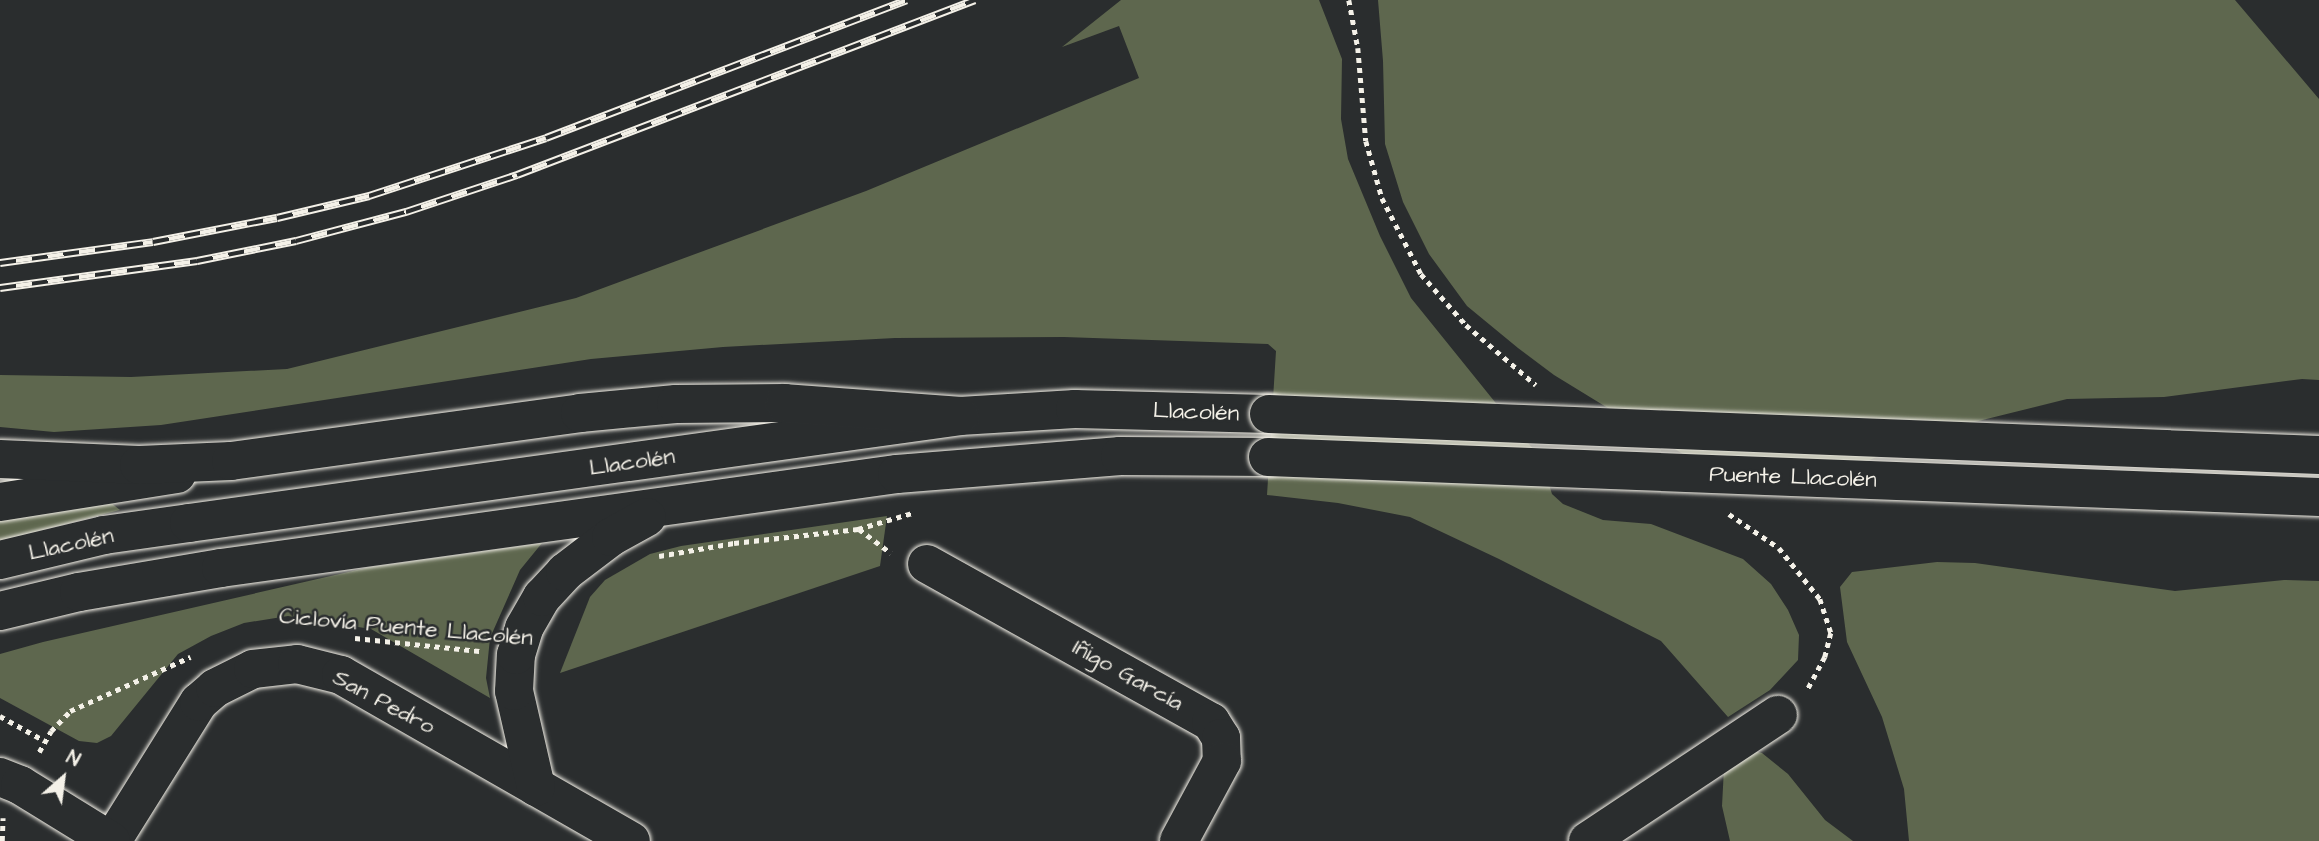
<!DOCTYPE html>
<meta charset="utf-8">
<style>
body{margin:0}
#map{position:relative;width:2319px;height:841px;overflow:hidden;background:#2a2d2e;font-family:"Architects Daughter",sans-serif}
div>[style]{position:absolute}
.green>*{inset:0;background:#5e674e}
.path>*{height:4.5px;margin-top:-2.25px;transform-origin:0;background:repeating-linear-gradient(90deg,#f4f1e8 0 5px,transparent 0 10px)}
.roads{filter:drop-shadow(0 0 2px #f4f1e8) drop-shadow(0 0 2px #f4f1e8)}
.minor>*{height:38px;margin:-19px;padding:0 19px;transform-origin:19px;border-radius:19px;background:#2a2d2e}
.major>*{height:38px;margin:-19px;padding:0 19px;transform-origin:19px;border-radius:19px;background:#2a2d2e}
.highway>*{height:38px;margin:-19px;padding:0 19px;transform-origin:19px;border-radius:19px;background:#2a2d2e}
.rail>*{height:8px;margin-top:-4px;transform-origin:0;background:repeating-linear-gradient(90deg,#2a2d2e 0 16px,#f4f1e8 0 32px);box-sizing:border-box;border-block:2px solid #f4f1e8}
.bridges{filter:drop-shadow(0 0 2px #f4f1e8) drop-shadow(0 0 2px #f4f1e8)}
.major-bridge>*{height:38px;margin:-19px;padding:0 19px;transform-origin:19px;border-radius:19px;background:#2a2d2e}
span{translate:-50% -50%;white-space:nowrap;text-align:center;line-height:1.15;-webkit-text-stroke:5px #2a2d2e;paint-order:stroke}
.street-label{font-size:23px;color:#f4f1e8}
.north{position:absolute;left:28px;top:743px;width:70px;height:70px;-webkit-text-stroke:5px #2a2d2e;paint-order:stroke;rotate:28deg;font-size:19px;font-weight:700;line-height:28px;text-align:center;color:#f4f1e8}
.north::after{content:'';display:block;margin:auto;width:24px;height:32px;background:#f4f1e8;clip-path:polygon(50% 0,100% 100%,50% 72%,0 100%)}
</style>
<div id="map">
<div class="green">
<div style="clip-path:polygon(1121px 0,1319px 0,1342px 59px,1341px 119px,1348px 159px,1380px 236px,1411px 298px,1541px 459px,1552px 494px,1563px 504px,1603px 520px,1651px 524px,1743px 559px,1771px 584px,1788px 610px,1799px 635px,1798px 660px,1770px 690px,1728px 717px,1661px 641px,1499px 559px,1410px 517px,1338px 503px,1267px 495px,1276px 351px,1268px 344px,1064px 337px,895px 338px,723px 347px,591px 359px,161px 425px,54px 432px,0 427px,0 375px,131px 377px,287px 369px,576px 298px,866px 191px,1139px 78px,1119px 26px,1062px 47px)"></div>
<div style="clip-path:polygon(1378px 0,2235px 0,2319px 99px,2319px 380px,2302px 379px,2164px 397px,2067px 399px,1942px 430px,1867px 461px,1696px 462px,1554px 375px,1518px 348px,1467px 306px,1429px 254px,1403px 202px,1385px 144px,1383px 61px)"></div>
<div style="clip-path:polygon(110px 502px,120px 510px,0 541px,0 515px)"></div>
<div style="clip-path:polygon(887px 516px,880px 566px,560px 673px,590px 597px,605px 580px,650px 554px,681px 546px)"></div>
<div style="clip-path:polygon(542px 543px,520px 570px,490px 638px,486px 678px,490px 698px,371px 629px,288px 616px,244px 623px,211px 636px,178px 654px,111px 736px,97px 743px,79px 741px,0 698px,0 654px,43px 642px,370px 567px)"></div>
<div style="clip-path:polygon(1937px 562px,1975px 563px,2175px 591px,2284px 580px,2319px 581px,2319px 841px,1909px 841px,1904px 789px,1882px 717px,1847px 642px,1840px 587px,1852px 572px)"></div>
<div style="clip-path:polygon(1740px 748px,1762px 753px,1788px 774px,1825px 820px,1853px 841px,1730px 841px,1722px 806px,1724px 768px)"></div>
</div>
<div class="path">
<div style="left:1349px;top:0;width:49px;rotate:79.4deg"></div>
<div style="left:1358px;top:48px;width:93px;rotate:85.1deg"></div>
<div style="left:1366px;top:141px;width:59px;rotate:74.3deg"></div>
<div style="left:1382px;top:198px;width:85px;rotate:62.8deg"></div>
<div style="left:1421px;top:274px;width:68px;rotate:48.6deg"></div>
<div style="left:1466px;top:325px;width:92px;rotate:40.6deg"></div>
<div style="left:1729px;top:514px;width:60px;rotate:34.2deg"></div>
<div style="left:1779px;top:548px;width:65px;rotate:51.2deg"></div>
<div style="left:1820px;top:599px;width:36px;rotate:72deg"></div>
<div style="left:1831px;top:633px;width:25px;rotate:104deg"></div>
<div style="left:1825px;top:657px;width:38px;rotate:118deg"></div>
<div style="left:859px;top:529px;width:40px;rotate:37deg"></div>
<div style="left:659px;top:556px;width:76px;rotate:-9.8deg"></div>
<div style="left:734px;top:543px;width:125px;rotate:-6.4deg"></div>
<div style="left:858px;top:529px;width:56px;rotate:-16.5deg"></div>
<div style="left:355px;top:638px;width:125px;rotate:6deg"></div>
<div style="left:0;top:716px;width:51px;rotate:29.1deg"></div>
<div style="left:39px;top:752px;width:24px;rotate:-60deg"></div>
<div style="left:51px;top:731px;width:28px;rotate:-46deg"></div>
<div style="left:70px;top:711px;width:132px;rotate:-24.2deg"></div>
<div style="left:2px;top:841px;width:23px;rotate:-88deg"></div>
</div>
<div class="roads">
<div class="minor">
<div style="left:0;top:502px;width:179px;rotate:-9deg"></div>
<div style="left:927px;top:564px;width:325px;rotate:29.1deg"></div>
<div style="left:1211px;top:722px;width:19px;rotate:58deg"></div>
<div style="left:1221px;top:738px;width:23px;rotate:88deg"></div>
<div style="left:1222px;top:761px;width:91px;rotate:118.3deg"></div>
<div style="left:112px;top:841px;width:164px;rotate:-58deg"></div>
<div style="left:199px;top:702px;width:21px;rotate:-41deg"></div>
<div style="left:215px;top:688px;width:42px;rotate:-26.6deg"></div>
<div style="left:253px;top:669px;width:44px;rotate:-6.5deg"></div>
<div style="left:297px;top:664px;width:45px;rotate:14deg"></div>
<div style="left:341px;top:675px;width:334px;rotate:29.8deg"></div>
<div style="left:1588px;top:841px;width:228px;rotate:-33.6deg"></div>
</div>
<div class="major">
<div style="left:0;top:560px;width:107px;rotate:-13.5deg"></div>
<div style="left:104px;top:535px;width:86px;rotate:-8deg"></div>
<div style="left:189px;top:523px;width:778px;rotate:-7.9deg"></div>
<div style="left:960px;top:416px;width:115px;rotate:-3.5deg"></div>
<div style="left:1075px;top:409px;width:194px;rotate:1.5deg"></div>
<div style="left:0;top:611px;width:81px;rotate:-13.5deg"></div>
<div style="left:79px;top:592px;width:144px;rotate:-9.6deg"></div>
<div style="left:221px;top:568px;width:683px;rotate:-7.92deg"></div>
<div style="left:897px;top:474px;width:224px;rotate:-4.6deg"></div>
<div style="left:1120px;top:456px;width:148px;rotate:0.4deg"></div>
<div style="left:536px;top:787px;width:98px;rotate:-102.9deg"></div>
<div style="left:514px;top:691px;width:36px;rotate:-87deg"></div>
<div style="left:516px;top:655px;width:28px;rotate:-73deg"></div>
<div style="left:524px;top:628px;width:36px;rotate:-60deg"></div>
<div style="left:542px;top:597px;width:34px;rotate:-47deg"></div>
<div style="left:565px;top:572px;width:58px;rotate:-37.3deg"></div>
<div style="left:611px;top:537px;width:41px;rotate:-29.1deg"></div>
</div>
<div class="highway">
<div style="left:0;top:459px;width:139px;rotate:2.5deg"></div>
<div style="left:139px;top:465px;width:92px;rotate:-2.5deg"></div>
<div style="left:231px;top:461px;width:352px;rotate:-7.8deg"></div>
<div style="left:580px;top:413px;width:96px;rotate:-5.4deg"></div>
<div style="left:676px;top:404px;width:109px;rotate:-0.5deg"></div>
<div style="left:785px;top:403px;width:175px;rotate:4.2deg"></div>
<div style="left:0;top:777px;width:22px;rotate:22deg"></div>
<div style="left:20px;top:785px;width:107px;rotate:31.6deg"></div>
</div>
</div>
<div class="rail">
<div style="left:0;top:263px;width:154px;rotate:-7.8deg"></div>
<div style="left:153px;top:242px;width:126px;rotate:-11deg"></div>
<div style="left:277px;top:218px;width:95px;rotate:-13.4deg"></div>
<div style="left:369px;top:196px;width:186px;rotate:-18.1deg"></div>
<div style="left:546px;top:138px;width:386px;rotate:-20.9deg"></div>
<div style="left:0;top:288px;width:199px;rotate:-7.8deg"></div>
<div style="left:197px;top:261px;width:101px;rotate:-11.4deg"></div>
<div style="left:296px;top:241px;width:114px;rotate:-14.8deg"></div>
<div style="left:406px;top:212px;width:117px;rotate:-18.4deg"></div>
<div style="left:517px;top:175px;width:490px;rotate:-20.9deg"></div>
</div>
<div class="bridges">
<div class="major-bridge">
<div style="left:1269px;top:414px;width:1051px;rotate:2.24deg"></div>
<div style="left:1268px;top:457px;width:1052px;rotate:2.18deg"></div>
</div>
</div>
<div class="street-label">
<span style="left:1196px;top:412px;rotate:2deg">Llacolén</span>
<span style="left:632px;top:462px;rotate:-8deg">Llacolén</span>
<span style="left:1793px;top:477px;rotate:2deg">Puente Llacolén</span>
<span style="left:71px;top:544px;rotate:-12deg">Llacolén</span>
<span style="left:406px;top:627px;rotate:5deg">Ciclovía Puente Llacolén</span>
<span style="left:1128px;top:675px;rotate:29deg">Iñigo García</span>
<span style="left:384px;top:702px;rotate:28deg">San Pedro</span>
</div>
<div class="north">N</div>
</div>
